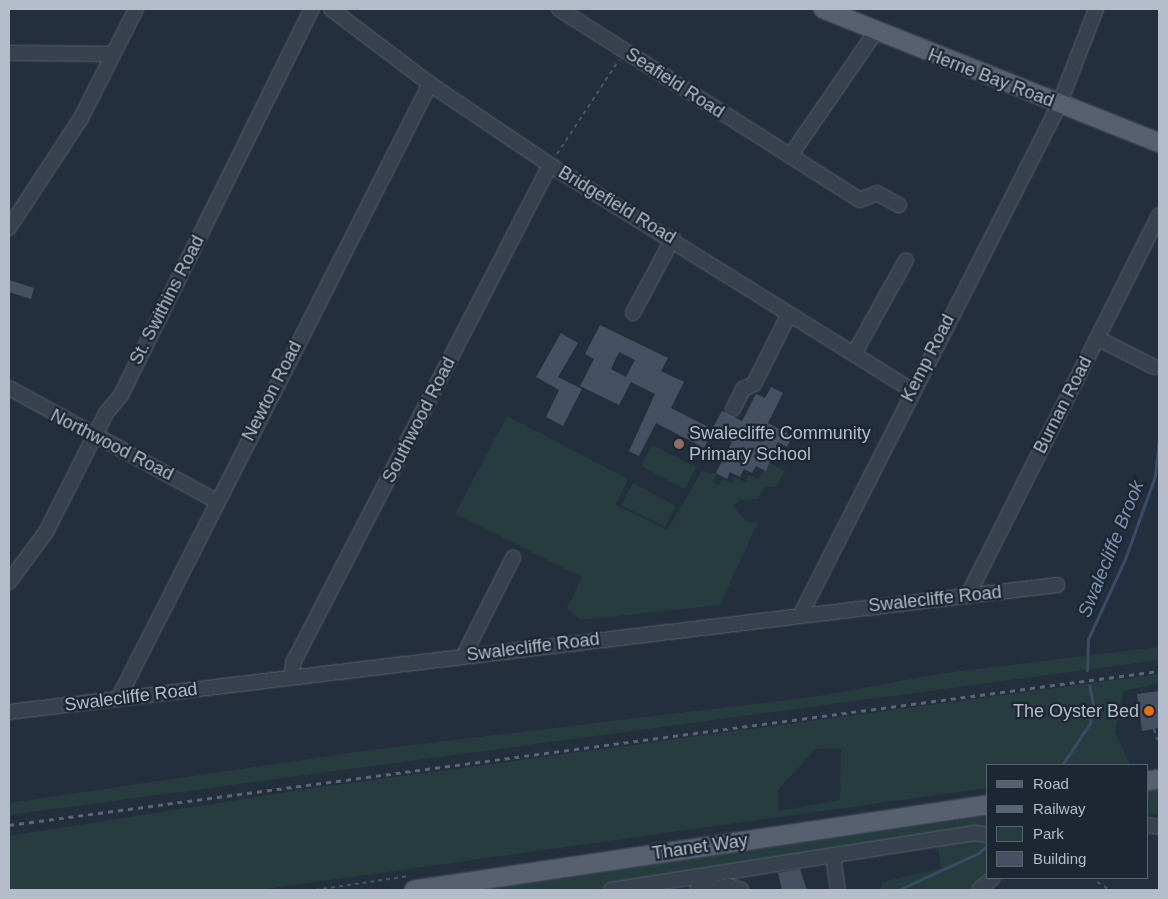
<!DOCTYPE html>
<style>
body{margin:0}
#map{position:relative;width:1168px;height:899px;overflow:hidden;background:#242f3e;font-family:Arial,sans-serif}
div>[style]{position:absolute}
.green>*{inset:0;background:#263c3f}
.stream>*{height:3px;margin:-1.5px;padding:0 1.5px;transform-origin:1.5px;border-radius:1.5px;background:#394c67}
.building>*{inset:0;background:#455162}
.path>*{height:2px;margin-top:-1px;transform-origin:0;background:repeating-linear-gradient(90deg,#44595c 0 4px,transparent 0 8px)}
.roads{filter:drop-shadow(0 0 1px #565f6c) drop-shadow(0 0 1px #565f6c)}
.minor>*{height:14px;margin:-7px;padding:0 7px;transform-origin:7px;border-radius:7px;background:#38414e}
.major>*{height:18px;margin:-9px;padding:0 9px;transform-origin:9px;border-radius:9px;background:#56606e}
.rail>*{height:3px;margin-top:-1.5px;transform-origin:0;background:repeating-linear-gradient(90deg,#5a6575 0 5px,transparent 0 10px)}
.dots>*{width:14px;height:14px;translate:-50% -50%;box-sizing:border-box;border:2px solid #1d2633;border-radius:50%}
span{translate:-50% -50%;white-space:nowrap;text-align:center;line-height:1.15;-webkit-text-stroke:4.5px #1d2633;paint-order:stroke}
.street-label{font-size:18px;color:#b4bcc9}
.poi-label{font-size:18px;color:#b4bcc9}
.left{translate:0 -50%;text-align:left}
.right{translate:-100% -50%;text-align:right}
.water-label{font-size:19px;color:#7c92b1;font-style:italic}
.frame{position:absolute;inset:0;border:10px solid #b4bcc9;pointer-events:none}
.legend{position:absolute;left:986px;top:764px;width:162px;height:115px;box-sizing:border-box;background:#1d2633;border:1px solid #59626f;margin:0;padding:6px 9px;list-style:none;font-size:15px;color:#b4bcc9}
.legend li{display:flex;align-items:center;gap:10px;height:25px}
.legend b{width:25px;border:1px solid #59626f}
</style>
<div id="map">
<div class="green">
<div style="clip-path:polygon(507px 416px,628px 479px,616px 505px,667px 530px,702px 471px,717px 474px,713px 482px,719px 485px,722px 479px,732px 483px,735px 477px,745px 482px,748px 475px,758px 479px,769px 463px,785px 471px,776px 487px,765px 486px,758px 499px,739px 500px,733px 506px,746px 522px,758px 522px,720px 605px,580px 620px,567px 608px,582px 577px,455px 514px)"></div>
<div style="clip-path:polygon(652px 445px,696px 467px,685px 489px,641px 466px)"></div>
<div style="clip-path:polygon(633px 483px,676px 506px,665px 527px,621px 505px)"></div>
<div style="clip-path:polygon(1159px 647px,1159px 660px,9px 815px,9px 803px,363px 751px,819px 696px,944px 673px)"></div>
<div style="clip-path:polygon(evenodd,1159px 674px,1159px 683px,1124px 691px,1115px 732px,1130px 765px,987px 765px,987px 788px,259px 890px,9px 890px,9px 836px,313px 788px,1159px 674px,817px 748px,841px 749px,840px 800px,778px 811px,778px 790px,817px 748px)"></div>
<div style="clip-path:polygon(1159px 790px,1159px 814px,1147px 815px,1147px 791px)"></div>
<div style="clip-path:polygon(987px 816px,987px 828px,650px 882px,590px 890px,484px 890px)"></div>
<div style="clip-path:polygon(979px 837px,987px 841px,987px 872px,968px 890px,880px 890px,882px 882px,941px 868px,938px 846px)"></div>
</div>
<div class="stream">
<div style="left:1087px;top:670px;width:31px;rotate:-88deg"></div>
<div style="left:1088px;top:639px;width:88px;rotate:-65.2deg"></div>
<div style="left:1125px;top:559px;width:88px;rotate:-70.1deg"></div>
<div style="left:1155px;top:476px;width:38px;rotate:-84deg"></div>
<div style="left:1062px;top:765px;width:50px;rotate:-56.3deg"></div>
<div style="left:1090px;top:723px;width:18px;rotate:-81deg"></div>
<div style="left:1093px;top:705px;width:20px;rotate:-101deg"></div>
<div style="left:898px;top:890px;width:89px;rotate:-24.6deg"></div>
<div style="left:979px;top:853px;width:11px;rotate:-45deg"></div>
</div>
<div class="building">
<div style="clip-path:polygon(9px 280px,34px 288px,31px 299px,9px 292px)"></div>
<div style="clip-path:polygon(evenodd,600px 325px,668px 358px,661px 371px,684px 382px,671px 408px,712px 429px,722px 411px,742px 421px,756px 394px,765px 398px,771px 387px,783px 393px,768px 423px,792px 436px,787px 447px,778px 442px,766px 471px,756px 466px,752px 473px,744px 469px,740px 477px,730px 472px,727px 479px,716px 473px,732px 442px,712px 432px,704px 448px,656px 423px,639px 456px,629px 451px,655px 394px,631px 382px,619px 405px,580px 386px,594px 359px,585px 354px,600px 325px,619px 352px,635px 360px,626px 377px,611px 369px,619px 352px)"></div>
<div style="clip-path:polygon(561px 333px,578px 343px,558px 377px,582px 389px,563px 426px,546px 417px,559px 390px,536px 377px)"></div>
<div style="clip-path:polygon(1159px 691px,1159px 728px,1142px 731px,1137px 694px)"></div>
<div style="clip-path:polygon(800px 869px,807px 890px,782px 890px,778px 873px)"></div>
</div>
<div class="path">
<div style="left:557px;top:154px;width:113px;rotate:-56.6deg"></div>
<div style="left:1154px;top:729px;width:17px;rotate:73deg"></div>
<div style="left:1097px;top:882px;width:15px;rotate:32deg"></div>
<div style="left:315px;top:890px;width:95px;rotate:-8.5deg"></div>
</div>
<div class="roads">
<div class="minor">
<div style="left:331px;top:9px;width:124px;rotate:37.1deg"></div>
<div style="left:430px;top:84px;width:145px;rotate:34deg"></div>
<div style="left:550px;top:165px;width:425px;rotate:31.9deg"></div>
<div style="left:559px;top:9px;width:356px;rotate:32.4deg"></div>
<div style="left:860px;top:200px;width:18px;rotate:-22deg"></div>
<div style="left:877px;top:193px;width:25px;rotate:29deg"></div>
<div style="left:9px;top:53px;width:104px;rotate:0.6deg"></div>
<div style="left:790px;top:156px;width:150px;rotate:-55.4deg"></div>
<div style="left:9px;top:228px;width:131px;rotate:-56.8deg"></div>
<div style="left:81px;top:118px;width:122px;rotate:-63.2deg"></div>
<div style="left:633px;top:313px;width:85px;rotate:-61.9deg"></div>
<div style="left:1097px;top:338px;width:64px;rotate:27deg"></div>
<div style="left:854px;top:354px;width:107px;rotate:-61deg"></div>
<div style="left:9px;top:388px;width:236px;rotate:28.6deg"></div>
<div style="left:733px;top:409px;width:22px;rotate:-63deg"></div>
<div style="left:743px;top:389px;width:12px;rotate:-24deg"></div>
<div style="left:754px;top:384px;width:78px;rotate:-63.4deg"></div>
<div style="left:9px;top:582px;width:62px;rotate:-53.5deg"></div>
<div style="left:46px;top:532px;width:133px;rotate:-63.2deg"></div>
<div style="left:106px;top:413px;width:23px;rotate:-50deg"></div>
<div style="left:121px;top:395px;width:431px;rotate:-63.7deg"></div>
<div style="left:968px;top:595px;width:425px;rotate:-63.3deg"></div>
<div style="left:801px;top:614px;width:571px;rotate:-63.12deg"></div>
<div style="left:1059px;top:105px;width:103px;rotate:-68.9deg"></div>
<div style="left:464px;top:655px;width:109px;rotate:-63.2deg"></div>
<div style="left:292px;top:676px;width:13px;rotate:-86deg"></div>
<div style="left:293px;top:663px;width:560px;rotate:-62.7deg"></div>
<div style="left:118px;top:699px;width:690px;rotate:-63.1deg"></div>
<div style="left:9px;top:712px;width:1056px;rotate:-6.91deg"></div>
<div style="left:1147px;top:825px;width:12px;rotate:9deg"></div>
<div style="left:833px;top:855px;width:35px;rotate:82deg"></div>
<div style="left:611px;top:890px;width:367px;rotate:-8.9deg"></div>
<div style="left:974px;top:833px;width:13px;rotate:9deg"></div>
<div style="left:697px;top:890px;width:32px;rotate:-7deg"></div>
<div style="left:729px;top:886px;width:13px;rotate:18deg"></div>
<div style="left:979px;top:890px;width:18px;rotate:-41deg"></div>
</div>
<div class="major">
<div style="left:823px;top:9px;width:362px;rotate:21.7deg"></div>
<div style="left:1147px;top:781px;width:12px;rotate:-9deg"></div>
<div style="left:414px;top:890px;width:579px;rotate:-8.44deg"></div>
</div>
</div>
<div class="rail">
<div style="left:9px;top:825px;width:1160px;rotate:-7.63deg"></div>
</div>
<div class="dots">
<div style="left:679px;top:444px;background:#8d6e63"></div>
<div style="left:1149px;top:711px;background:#e8710a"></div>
</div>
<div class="street-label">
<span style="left:991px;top:78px;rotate:21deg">Herne Bay Road</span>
<span style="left:675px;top:83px;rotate:33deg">Seafield Road</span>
<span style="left:617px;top:205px;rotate:31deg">Bridgefield Road</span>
<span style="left:167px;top:300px;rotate:-63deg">St. Swithins Road</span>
<span style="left:928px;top:358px;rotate:-63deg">Kemp Road</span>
<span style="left:272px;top:391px;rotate:-63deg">Newton Road</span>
<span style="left:1063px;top:405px;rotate:-63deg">Burnan Road</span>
<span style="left:419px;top:420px;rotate:-63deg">Southwood Road</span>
<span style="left:112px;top:445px;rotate:27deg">Northwood Road</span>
<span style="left:935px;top:599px;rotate:-6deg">Swalecliffe Road</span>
<span style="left:533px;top:647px;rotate:-7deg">Swalecliffe Road</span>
<span style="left:131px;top:697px;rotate:-7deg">Swalecliffe Road</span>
<span style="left:700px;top:847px;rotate:-8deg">Thanet Way</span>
</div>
<div class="poi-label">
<span class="left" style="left:689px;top:444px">Swalecliffe Community<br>Primary School</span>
<span class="right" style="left:1139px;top:711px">The Oyster Bed</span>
</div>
<div class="water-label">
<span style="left:1111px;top:549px;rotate:-68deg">Swalecliffe Brook</span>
</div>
<div class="frame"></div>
<ul class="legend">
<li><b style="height:6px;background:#56606e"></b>Road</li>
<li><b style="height:6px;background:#5a6575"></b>Railway</li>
<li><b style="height:14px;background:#263c3f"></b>Park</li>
<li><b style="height:14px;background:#455162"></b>Building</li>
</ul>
</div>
